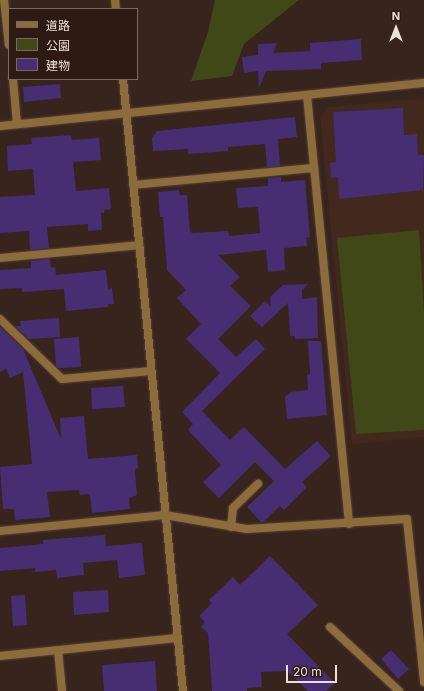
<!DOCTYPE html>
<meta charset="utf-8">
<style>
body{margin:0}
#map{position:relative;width:424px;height:691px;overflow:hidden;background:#37241c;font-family:Inter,"Noto Sans JP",sans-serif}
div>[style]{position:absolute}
.built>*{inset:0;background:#43281e}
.green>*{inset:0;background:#3f4816}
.building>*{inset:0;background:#472e72}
.roads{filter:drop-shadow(0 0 1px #54423a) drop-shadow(0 0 1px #54423a)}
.lane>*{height:8px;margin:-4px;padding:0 4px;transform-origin:4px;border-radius:4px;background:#8d6c3c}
.street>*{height:8px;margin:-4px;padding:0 4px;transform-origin:4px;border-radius:4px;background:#8d6c3c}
span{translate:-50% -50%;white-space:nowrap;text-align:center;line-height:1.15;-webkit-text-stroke:3.5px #2d1a12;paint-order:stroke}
.legend{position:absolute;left:8px;top:8px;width:130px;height:72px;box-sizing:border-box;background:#2d1a12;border:1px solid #7a6962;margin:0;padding:5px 7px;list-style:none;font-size:12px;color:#ede0da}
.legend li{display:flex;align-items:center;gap:8px;height:20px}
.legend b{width:20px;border:1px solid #7a6962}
.north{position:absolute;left:376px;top:8px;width:40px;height:40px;-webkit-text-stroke:3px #2d1a12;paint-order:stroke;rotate:0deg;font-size:11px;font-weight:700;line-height:16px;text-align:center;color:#ede0da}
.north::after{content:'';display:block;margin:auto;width:14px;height:18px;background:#ede0da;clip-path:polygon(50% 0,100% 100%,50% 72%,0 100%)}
.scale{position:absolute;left:286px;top:665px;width:51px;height:18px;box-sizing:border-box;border:2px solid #ede0da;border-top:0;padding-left:5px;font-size:12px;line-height:14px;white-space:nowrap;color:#ede0da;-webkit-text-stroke:3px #2d1a12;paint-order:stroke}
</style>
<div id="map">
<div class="built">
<div style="clip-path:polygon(424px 98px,424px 437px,352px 444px,320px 117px,328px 107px)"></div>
</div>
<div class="green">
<div style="clip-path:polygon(215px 0,299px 0,244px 44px,232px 76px,191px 81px,208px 32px)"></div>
<div style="clip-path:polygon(419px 230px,424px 313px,424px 430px,356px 434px,337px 238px)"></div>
</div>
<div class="building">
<div style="clip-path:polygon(361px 39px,362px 60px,321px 63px,321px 69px,266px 71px,259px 88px,258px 71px,244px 73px,242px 57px,258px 55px,258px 44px,277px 43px,273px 53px,310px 51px,310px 43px)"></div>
<div style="clip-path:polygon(60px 84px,61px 98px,24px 102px,23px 87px)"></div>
<div style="clip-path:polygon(403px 108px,404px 135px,417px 134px,418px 155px,424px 155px,423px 190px,339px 199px,338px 177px,331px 178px,330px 163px,336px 162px,333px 112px)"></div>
<div style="clip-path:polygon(295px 117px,297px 137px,278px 139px,280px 166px,267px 167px,265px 144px,228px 147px,228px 151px,188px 154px,188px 149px,153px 151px,152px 138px,157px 131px)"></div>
<div style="clip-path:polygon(71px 135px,72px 140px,99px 138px,101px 160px,73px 162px,76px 191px,109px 188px,111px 209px,104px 210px,104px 213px,101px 213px,102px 230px,88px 231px,88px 224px,47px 227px,49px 248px,30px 250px,29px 231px,0 233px,0 197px,35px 195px,33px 169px,8px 171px,7px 146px,32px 144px,31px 138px)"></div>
<div style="clip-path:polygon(281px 177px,281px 182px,305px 180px,310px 237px,306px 238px,307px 246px,284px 248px,285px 270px,268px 272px,266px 250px,218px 255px,240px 277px,230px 286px,251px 306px,218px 339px,236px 357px,256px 339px,265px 349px,202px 411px,230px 440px,244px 427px,285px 469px,317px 441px,331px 456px,302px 482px,307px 487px,284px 510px,280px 506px,262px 523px,247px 507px,274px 481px,255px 462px,219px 498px,203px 482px,221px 465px,188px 430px,193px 424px,182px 412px,220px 373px,186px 339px,201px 324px,177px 298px,186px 290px,167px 270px,163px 217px,160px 217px,158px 192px,179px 190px,180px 195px,187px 195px,190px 232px,193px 233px,228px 231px,229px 236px,260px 233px,258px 207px,238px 208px,236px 188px,268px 186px,268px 178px)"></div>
<div style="clip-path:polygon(50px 259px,51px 268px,55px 267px,56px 275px,106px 270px,108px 289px,112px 288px,114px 304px,108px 304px,108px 307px,66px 311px,64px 289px,22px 292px,22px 288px,0 289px,0 270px,31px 268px,31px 261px)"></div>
<div style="clip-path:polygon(308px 284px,302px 290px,302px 299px,317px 297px,318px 338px,295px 339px,295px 336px,290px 336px,288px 303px,262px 327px,250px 316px,265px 301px,271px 307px,270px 297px,283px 285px)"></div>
<div style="clip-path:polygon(59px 318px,60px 337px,29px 339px,15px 326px,21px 326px,20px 321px)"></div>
<div style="clip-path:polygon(0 327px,23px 349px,61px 439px,60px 418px,84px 416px,88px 459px,137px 455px,138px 468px,135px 469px,135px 473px,137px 495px,129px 498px,130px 509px,92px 513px,90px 494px,80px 495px,79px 490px,47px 492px,50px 517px,15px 520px,14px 509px,3px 509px,0 467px,32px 464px,23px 372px,10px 378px,6px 369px,0 372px)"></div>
<div style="clip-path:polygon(79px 337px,81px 367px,59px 368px,56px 366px,54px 339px)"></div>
<div style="clip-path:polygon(308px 341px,321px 341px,327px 415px,287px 419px,285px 397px,291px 392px,308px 390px,307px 375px,310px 374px)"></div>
<div style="clip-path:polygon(123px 386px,125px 407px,92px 409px,91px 388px)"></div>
<div style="clip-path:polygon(105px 535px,106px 546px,142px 543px,145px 575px,119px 578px,117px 560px,83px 563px,84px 575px,57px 578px,56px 570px,35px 572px,35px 568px,0 571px,0 548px,43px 544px,43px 540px)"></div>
<div style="clip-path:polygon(270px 556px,318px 605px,287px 634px,335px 683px,326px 691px,308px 691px,287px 671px,261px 672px,262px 687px,247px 688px,247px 691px,212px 691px,208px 633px,201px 627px,205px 622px,199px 616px,212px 603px,209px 600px,233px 577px,240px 585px)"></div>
<div style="clip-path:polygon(108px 590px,109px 612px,74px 615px,73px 592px)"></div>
<div style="clip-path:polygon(25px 595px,27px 625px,13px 626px,11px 596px)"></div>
<div style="clip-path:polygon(391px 650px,409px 669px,398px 679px,381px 659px)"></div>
<div style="clip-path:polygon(155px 661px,157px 691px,104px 691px,102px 665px)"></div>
</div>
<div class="roads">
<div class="lane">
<div style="left:133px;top:185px;width:182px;rotate:-5.4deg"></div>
<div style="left:231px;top:527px;width:19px;rotate:-84deg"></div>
<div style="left:233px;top:508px;width:35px;rotate:-44deg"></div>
<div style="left:330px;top:627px;width:94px;rotate:42.8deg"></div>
<div style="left:58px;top:650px;width:41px;rotate:84.4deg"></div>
<div style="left:0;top:656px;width:178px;rotate:-5.8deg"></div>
</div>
<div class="street">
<div style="left:4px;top:0;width:45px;rotate:83.7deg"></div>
<div style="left:115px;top:0;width:9px;rotate:84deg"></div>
<div style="left:13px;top:79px;width:45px;rotate:84.9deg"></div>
<div style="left:123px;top:79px;width:615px;rotate:84.4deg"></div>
<div style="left:307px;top:95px;width:431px;rotate:84.4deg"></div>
<div style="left:0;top:126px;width:426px;rotate:-5.8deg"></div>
<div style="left:0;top:258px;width:140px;rotate:-5.3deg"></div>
<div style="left:0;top:319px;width:86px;rotate:44.1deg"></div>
<div style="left:62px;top:379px;width:89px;rotate:-5.1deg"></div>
<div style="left:0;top:531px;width:166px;rotate:-5.5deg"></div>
<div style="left:165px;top:515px;width:83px;rotate:9.7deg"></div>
<div style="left:247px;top:529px;width:160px;rotate:-3.6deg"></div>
<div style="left:407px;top:519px;width:164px;rotate:84deg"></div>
</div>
</div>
<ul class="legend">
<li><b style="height:5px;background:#8d6c3c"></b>道路</li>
<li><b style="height:11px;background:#3f4816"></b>公園</li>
<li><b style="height:11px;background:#472e72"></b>建物</li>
</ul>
<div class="north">N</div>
<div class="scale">20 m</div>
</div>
